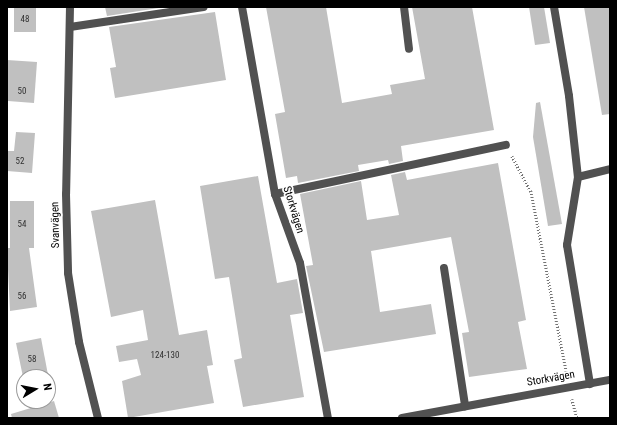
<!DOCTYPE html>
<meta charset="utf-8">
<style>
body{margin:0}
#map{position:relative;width:617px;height:425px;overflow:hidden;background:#fff;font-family:"Roboto Condensed",sans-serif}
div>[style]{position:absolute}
.building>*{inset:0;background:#c0c0c0}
.path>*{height:2.5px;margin-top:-1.25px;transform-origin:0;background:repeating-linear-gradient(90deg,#737373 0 1px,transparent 0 3px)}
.lane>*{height:8px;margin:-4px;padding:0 4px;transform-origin:4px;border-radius:4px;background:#515151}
.street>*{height:8px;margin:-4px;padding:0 4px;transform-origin:4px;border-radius:4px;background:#515151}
span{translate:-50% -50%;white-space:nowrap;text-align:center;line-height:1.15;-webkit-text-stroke:3.5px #fff;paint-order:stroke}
.number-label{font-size:9px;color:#303030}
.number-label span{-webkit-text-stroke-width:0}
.street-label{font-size:11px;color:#000}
.frame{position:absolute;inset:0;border:8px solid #000;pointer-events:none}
.north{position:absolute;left:16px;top:369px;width:40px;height:40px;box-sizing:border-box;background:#fff;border:1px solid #999;border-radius:50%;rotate:80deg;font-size:11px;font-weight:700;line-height:16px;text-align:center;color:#000}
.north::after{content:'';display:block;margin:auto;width:14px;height:18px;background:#000;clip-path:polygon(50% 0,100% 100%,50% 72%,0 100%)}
</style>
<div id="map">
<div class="building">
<div style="clip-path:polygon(14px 7px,36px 7px,36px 32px,14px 32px)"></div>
<div style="clip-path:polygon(105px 7px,165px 7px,107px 16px)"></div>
<div style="clip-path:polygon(266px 7px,326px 7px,342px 103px,392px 94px,390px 85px,425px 79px,412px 7px,472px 7px,494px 130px,401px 146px,403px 161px,389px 164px,388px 160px,358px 165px,359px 171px,298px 183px,297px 176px,286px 178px,275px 114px,285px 112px)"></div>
<div style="clip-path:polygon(529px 7px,544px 7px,550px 43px,535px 45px)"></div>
<div style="clip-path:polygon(584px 7px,610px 7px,610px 114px,602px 115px)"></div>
<div style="clip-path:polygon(215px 12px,226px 80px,115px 98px,110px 68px,116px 67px,109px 27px)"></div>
<div style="clip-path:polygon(7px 60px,37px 62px,34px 103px,8px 101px)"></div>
<div style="clip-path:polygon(540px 102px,562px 224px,548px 226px,533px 137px,536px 103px)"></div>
<div style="clip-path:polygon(16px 132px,35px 133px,32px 173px,7px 171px,7px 151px,14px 151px)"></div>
<div style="clip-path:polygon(498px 163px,526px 320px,518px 322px,527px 369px,469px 377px,462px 333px,469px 332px,451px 237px,371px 251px,380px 312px,431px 304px,436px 334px,324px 352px,306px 266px,313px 265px,300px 194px,361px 181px,367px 220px,399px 215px,391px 175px,405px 172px,407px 180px)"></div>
<div style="clip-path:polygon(258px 176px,277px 283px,297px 279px,303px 313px,290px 315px,304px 397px,243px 407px,234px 360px,242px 358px,229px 277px,215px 279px,200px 186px)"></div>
<div style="clip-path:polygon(155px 200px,179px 335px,207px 330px,213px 365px,207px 366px,214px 403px,128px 418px,122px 381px,141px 375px,137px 359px,119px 362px,116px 346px,148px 340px,143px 310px,111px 317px,91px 211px)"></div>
<div style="clip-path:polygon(10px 201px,34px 201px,34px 248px,29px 248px,37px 307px,10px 311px,7px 248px,10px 248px)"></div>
<div style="clip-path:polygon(41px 338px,48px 375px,23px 377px,16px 343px)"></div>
<div style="clip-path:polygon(54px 401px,59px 418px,12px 418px,11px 414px)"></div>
</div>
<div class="path">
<div style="left:512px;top:156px;width:40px;rotate:62deg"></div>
<div style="left:531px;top:191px;width:187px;rotate:78.9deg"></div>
<div style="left:572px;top:399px;width:20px;rotate:75deg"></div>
</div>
<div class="lane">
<div style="left:444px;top:268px;width:140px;rotate:81.3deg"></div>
</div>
<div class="street">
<div style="left:70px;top:7px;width:187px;rotate:91.2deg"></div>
<div style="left:66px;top:194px;width:79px;rotate:88.5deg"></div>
<div style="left:68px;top:273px;width:70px;rotate:80.9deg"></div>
<div style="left:79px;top:342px;width:78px;rotate:76deg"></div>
<div style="left:242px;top:7px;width:190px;rotate:80deg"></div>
<div style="left:275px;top:194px;width:73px;rotate:70.1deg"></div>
<div style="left:300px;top:263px;width:158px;rotate:79.8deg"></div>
<div style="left:404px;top:7px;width:42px;rotate:83.2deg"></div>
<div style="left:554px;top:7px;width:90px;rotate:80.4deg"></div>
<div style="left:569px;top:96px;width:81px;rotate:83.7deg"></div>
<div style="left:578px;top:177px;width:69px;rotate:99.2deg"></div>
<div style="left:567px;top:245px;width:141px;rotate:80.6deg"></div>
<div style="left:70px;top:27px;width:135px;rotate:-8.5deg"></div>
<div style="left:578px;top:177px;width:33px;rotate:-14deg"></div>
<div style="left:275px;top:194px;width:236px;rotate:-12deg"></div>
<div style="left:402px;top:418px;width:211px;rotate:-10.4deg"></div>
</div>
<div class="number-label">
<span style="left:25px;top:19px">48</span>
<span style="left:22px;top:91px">50</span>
<span style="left:20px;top:161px">52</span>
<span style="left:22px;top:224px">54</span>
<span style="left:22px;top:296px">56</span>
<span style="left:165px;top:355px">124-130</span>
<span style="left:32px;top:359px">58</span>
</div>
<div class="street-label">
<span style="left:293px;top:210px;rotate:73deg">Storkvägen</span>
<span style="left:56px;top:225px;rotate:-91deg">Svanvägen</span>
<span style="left:551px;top:379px;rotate:-10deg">Storkvägen</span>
</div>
<div class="frame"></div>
<div class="north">N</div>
</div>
